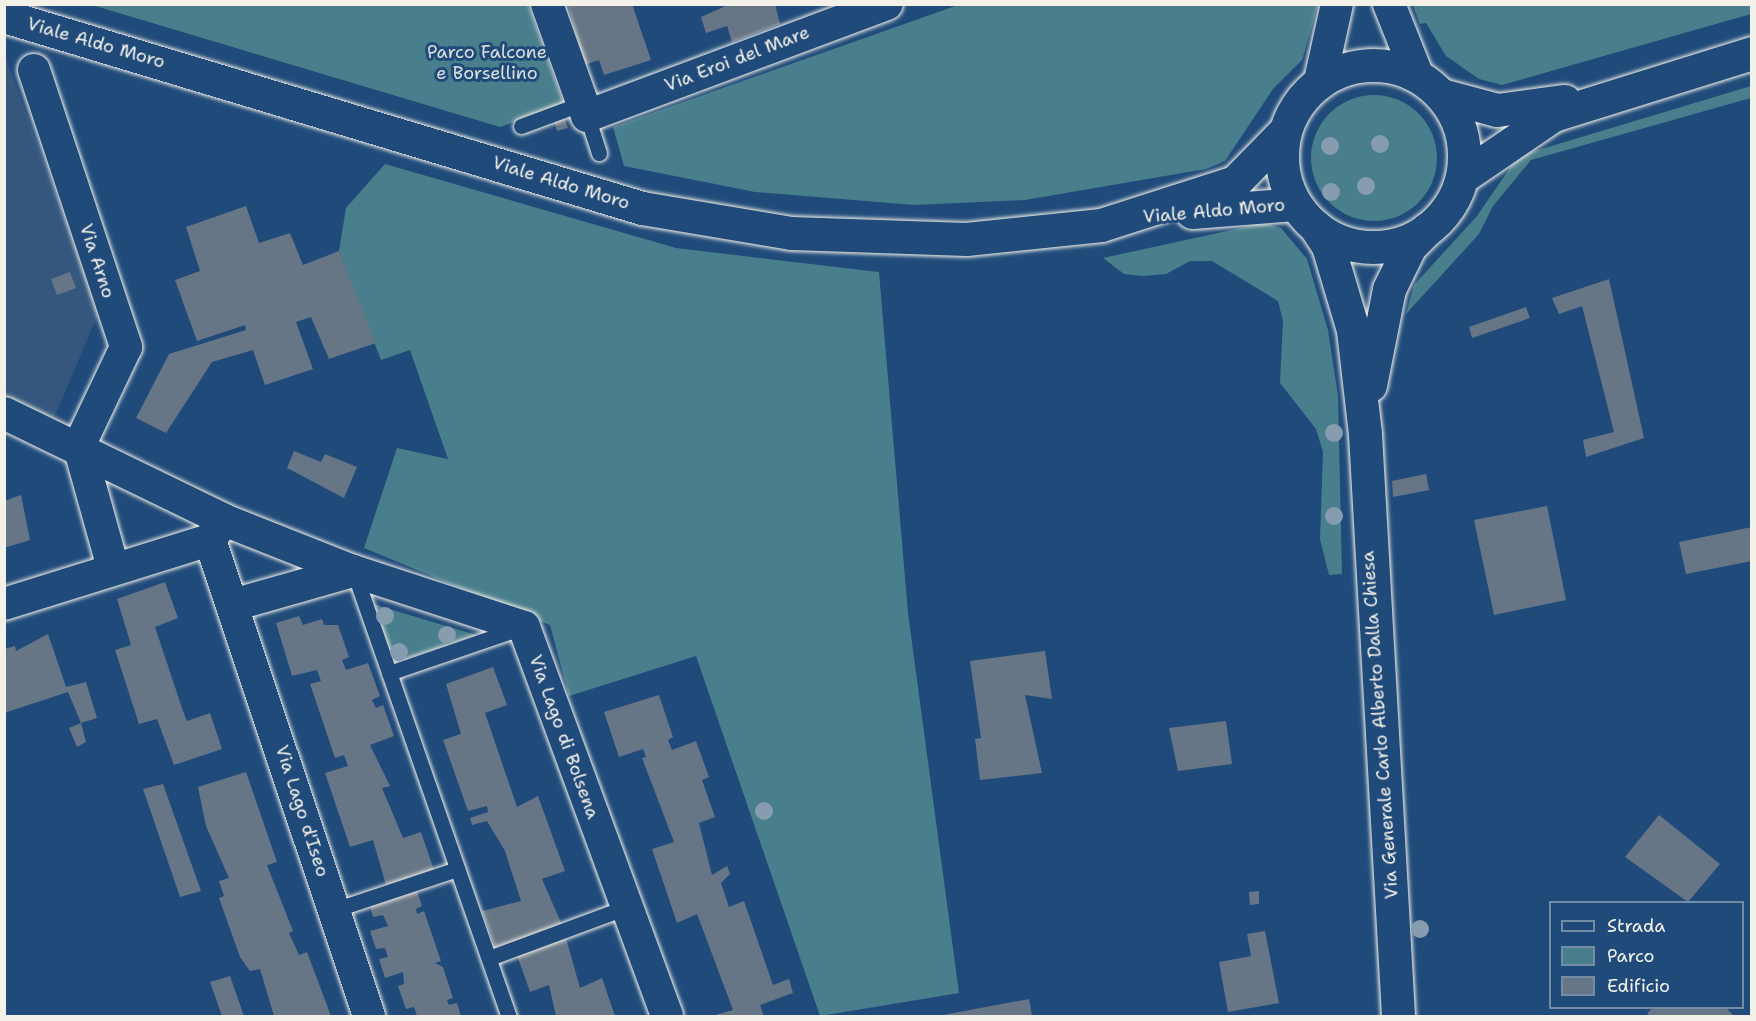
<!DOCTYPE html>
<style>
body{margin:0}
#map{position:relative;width:1756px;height:1021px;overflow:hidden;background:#1f4a7a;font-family:"Shantell Sans",sans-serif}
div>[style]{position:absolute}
.built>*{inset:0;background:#35577e}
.green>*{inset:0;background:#497e8c}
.round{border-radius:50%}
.building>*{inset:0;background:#677687}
.roads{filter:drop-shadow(0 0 2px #f4f1e8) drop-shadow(0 0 2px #f4f1e8)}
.service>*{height:15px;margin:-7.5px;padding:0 7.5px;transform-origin:7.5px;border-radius:7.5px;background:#1f4a7a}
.minor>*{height:32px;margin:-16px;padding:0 16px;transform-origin:16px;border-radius:16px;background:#1f4a7a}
.tertiary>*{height:33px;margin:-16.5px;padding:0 16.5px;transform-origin:16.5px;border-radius:16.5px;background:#1f4a7a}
.secondary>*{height:33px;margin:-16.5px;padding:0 16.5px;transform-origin:16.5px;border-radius:16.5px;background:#1f4a7a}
.secondary>.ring{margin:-16.5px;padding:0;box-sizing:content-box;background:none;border:33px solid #1f4a7a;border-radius:50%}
.trees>*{width:18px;height:18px;margin:-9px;border-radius:50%;background:#869caf}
span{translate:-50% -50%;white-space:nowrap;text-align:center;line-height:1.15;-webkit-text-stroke:6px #1f4a7a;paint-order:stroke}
.street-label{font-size:18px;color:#f4f1e8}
.park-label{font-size:18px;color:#dae0da}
.frame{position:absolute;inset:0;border:6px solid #f4f1e8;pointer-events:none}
.legend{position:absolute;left:1549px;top:901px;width:195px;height:108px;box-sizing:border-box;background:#1f4a7a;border:2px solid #748da6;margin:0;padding:8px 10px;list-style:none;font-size:18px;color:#f4f1e8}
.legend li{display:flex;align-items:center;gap:12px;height:30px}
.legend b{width:30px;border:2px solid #748da6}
</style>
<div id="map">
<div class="built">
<div style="clip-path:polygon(4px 53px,99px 312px,54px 418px,5px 396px)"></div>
</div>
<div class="green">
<div style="clip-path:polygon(1751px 4px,1751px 14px,1502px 85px,1479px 79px,1446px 56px,1426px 23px,1420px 24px,1413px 5px)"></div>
<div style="clip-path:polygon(92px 5px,528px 5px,564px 105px,500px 127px)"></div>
<div style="clip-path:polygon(958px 5px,1318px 5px,1302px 60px,1273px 89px,1225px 161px,1206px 169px,1025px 200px,914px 205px,755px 192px,624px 166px,613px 127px)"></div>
<div style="clip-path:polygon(1751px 86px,1751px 98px,1531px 160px,1493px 206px,1479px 234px,1406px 314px,1414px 285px,1477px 216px,1518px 156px)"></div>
<div class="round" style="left:1311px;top:95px;width:126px;height:126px"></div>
<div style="clip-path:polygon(385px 164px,676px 248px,879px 272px,908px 613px,959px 993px,820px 1016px,696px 656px,569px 696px,550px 625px,364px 548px,397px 448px,448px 459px,410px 350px,381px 360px,339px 251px,346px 208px)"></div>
<div style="clip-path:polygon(1264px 223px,1281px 228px,1307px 259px,1328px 330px,1338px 396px,1342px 574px,1329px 575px,1320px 539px,1323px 452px,1316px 429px,1280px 383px,1283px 321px,1278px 301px,1212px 261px,1190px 261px,1166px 274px,1143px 276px,1124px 274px,1103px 258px)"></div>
<div style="clip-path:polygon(373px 604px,476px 635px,393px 663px)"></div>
</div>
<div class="building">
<div style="clip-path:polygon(568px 4px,632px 4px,651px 60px,604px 75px,599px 60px,584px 65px)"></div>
<div style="clip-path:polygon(730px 4px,775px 4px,780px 24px,732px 42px,727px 26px,706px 33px,701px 17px)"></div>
<div style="clip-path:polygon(563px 115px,568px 128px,557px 131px,553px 118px)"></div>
<div style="clip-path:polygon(246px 206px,259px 243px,290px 233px,303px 265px,339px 251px,376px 343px,329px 359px,311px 317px,296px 322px,313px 369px,265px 385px,253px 350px,212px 362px,166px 433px,136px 418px,169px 354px,246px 330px,245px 325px,197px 341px,175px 280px,200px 271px,186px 227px)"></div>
<div style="clip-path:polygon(70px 272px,76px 288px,57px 295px,51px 279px)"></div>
<div style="clip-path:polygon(1609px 279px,1644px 438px,1586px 457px,1583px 440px,1614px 432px,1582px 306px,1559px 314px,1552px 298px)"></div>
<div style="clip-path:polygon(1526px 307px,1530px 318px,1472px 338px,1469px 327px)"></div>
<div style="clip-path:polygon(294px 451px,321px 462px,325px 454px,357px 467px,344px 498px,287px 468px)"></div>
<div style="clip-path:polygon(1426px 474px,1429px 490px,1393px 497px,1392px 481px)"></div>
<div style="clip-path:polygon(21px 495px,30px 540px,4px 548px,4px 501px)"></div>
<div style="clip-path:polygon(1547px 506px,1566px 600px,1494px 615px,1474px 520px)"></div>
<div style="clip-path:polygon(1752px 527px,1752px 561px,1686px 574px,1679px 542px)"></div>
<div style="clip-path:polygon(165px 582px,178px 618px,155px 627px,183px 711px,187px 721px,210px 713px,222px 749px,174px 765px,157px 719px,139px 724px,115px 650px,131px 645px,117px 599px)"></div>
<div style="clip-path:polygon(299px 616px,303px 625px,322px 619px,324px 625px,338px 625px,349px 657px,342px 660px,346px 670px,368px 663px,380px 696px,372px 700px,376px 708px,383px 705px,394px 736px,370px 745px,390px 786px,382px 788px,403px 838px,421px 832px,434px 870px,386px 885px,373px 840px,350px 847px,325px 773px,348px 766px,344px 755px,335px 758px,310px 684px,321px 681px,317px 670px,292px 676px,276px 623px)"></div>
<div style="clip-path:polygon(48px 634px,66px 687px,86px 682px,97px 718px,81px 723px,68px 692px,4px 713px,4px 649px,15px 646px,16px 651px)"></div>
<div style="clip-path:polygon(1045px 651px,1052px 699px,1025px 695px,1042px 773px,980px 780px,975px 739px,981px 738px,970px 661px)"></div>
<div style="clip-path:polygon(493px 667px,507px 705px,485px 713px,517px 807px,538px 796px,565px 871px,542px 879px,562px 925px,496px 948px,482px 911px,521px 901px,505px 851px,487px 821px,472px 825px,470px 818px,488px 812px,487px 806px,468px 811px,443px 740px,461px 734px,446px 684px)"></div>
<div style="clip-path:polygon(659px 695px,673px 737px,668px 740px,672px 750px,696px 741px,709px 777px,702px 780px,715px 817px,699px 823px,712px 875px,727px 866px,730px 874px,721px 883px,729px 907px,744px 901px,773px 985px,789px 979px,793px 993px,760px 1005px,764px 1016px,712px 1016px,733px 1010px,697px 914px,677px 923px,652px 849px,674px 842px,642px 758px,646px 757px,643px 749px,619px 757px,604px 712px)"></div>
<div style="clip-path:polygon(1226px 721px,1232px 764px,1178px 771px,1169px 728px)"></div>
<div style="clip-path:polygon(81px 723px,86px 742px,77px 747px,69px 728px)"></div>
<div style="clip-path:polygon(246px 772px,277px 862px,267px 865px,293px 931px,289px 933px,299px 955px,307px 952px,331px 1016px,274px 1016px,260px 969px,250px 971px,240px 957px,219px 898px,224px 896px,219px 881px,229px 878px,206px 826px,198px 787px)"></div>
<div style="clip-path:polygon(163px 784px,201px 891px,180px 897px,143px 789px)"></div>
<div style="clip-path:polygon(1659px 815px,1720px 864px,1688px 902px,1625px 857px)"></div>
<div style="clip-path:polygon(417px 891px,422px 906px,416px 909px,417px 914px,424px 911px,441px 961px,435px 963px,443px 967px,453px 998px,447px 1000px,449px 1005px,457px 1003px,461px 1016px,417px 1016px,414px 1007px,406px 1009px,398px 986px,404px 984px,403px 972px,385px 978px,379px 959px,388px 957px,385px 948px,376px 949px,370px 931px,388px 926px,383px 915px,373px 917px,370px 906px)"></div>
<div style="clip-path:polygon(1259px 891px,1259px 904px,1250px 905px,1249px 892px)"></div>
<div style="clip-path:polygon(1265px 931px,1279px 1003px,1228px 1012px,1219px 962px,1251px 956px,1247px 934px)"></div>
<div style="clip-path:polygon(566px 938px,580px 988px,602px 978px,615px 1016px,556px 1016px,549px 985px,530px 992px,517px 955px)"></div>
<div style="clip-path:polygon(230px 976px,244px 1016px,222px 1016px,210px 982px)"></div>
<div style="clip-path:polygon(1029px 999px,1032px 1016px,943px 1016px,943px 1015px)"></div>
<div style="clip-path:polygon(1653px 1008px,1726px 1008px,1734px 1016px,1650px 1016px,1647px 1013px)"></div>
</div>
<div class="roads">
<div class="service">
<div style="left:587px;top:116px;width:39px;rotate:72deg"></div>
<div style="left:521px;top:126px;width:66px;rotate:-20.4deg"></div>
<div style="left:354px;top:572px;width:470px;rotate:70.8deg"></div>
<div style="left:389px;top:673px;width:135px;rotate:-19deg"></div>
<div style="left:334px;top:910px;width:130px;rotate:-18.4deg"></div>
<div style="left:489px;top:958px;width:147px;rotate:-20.3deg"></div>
</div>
<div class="minor">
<div style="left:547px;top:4px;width:119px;rotate:70.3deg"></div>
<div style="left:587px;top:116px;width:320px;rotate:-20.5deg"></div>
<div style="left:1389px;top:4px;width:79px;rotate:68.3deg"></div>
<div style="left:34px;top:70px;width:292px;rotate:71.6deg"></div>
<div style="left:126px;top:347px;width:110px;rotate:115.4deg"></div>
<div style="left:1320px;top:81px;width:79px;rotate:-77.6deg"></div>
<div style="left:4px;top:413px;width:245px;rotate:25.9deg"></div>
<div style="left:224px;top:520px;width:139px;rotate:21.6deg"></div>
<div style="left:353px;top:571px;width:180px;rotate:18.1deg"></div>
<div style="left:524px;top:627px;width:414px;rotate:69.8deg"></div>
<div style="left:79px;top:446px;width:127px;rotate:74.4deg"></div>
<div style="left:210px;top:540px;width:502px;rotate:71.53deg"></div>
<div style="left:4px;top:604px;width:216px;rotate:-17.3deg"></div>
<div style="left:210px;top:540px;width:21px;rotate:-55deg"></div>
<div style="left:233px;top:605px;width:125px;rotate:-15.8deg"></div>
</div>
<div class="tertiary">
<div style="left:1315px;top:226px;width:24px;rotate:57deg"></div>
<div style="left:1328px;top:246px;width:88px;rotate:73.4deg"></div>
<div style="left:1353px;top:330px;width:105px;rotate:83.4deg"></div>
<div style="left:1365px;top:434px;width:583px;rotate:86.75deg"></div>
<div style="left:1370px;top:385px;width:98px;rotate:-78.8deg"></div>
<div style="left:1389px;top:289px;width:48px;rotate:-64deg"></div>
<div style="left:1410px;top:246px;width:24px;rotate:-45deg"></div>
</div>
<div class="secondary">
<div style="left:4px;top:16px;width:666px;rotate:16.75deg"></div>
<div style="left:642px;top:208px;width:151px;rotate:9.5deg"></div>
<div style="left:791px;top:233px;width:175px;rotate:2deg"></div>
<div style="left:966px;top:239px;width:136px;rotate:-5.9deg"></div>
<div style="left:1101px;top:225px;width:141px;rotate:-17.8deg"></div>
<div style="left:1235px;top:182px;width:71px;rotate:-45.6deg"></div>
<div class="ring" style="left:1282px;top:65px;width:149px;height:149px"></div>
<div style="left:1441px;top:95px;width:58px;rotate:15deg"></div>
<div style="left:1497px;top:110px;width:68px;rotate:-7.7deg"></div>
<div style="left:1462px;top:177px;width:110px;rotate:-34.3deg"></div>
<div style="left:1553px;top:115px;width:208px;rotate:-17.3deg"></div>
<div style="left:1192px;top:212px;width:103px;rotate:-4.4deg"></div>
</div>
</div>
<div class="trees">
<div style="left:1380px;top:144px"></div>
<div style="left:1330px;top:146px"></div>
<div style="left:1366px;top:186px"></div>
<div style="left:1331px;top:192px"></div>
<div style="left:1334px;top:433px"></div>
<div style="left:1334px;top:516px"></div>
<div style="left:385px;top:616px"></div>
<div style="left:447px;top:635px"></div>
<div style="left:399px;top:652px"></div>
<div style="left:764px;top:811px"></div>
<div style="left:1420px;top:929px"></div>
</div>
<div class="street-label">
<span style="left:96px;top:43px;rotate:16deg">Viale Aldo Moro</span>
<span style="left:737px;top:59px;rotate:-21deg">Via Eroi del Mare</span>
<span style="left:561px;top:183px;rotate:17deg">Viale Aldo Moro</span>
<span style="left:1214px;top:211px;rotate:-5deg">Viale Aldo Moro</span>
<span style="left:97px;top:261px;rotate:72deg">Via Arno</span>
<span style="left:1380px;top:725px;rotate:-94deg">Via Generale Carlo Alberto Dalla Chiesa</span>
<span style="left:564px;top:737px;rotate:70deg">Via Lago di Bolsena</span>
<span style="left:302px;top:811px;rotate:72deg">Via Lago d'Iseo</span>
</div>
<div class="park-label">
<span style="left:487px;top:63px">Parco Falcone<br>e Borsellino</span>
</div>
<div class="frame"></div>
<ul class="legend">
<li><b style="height:8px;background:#1f4a7a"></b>Strada</li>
<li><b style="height:16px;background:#497e8c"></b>Parco</li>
<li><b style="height:16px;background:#677687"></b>Edificio</li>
</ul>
</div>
